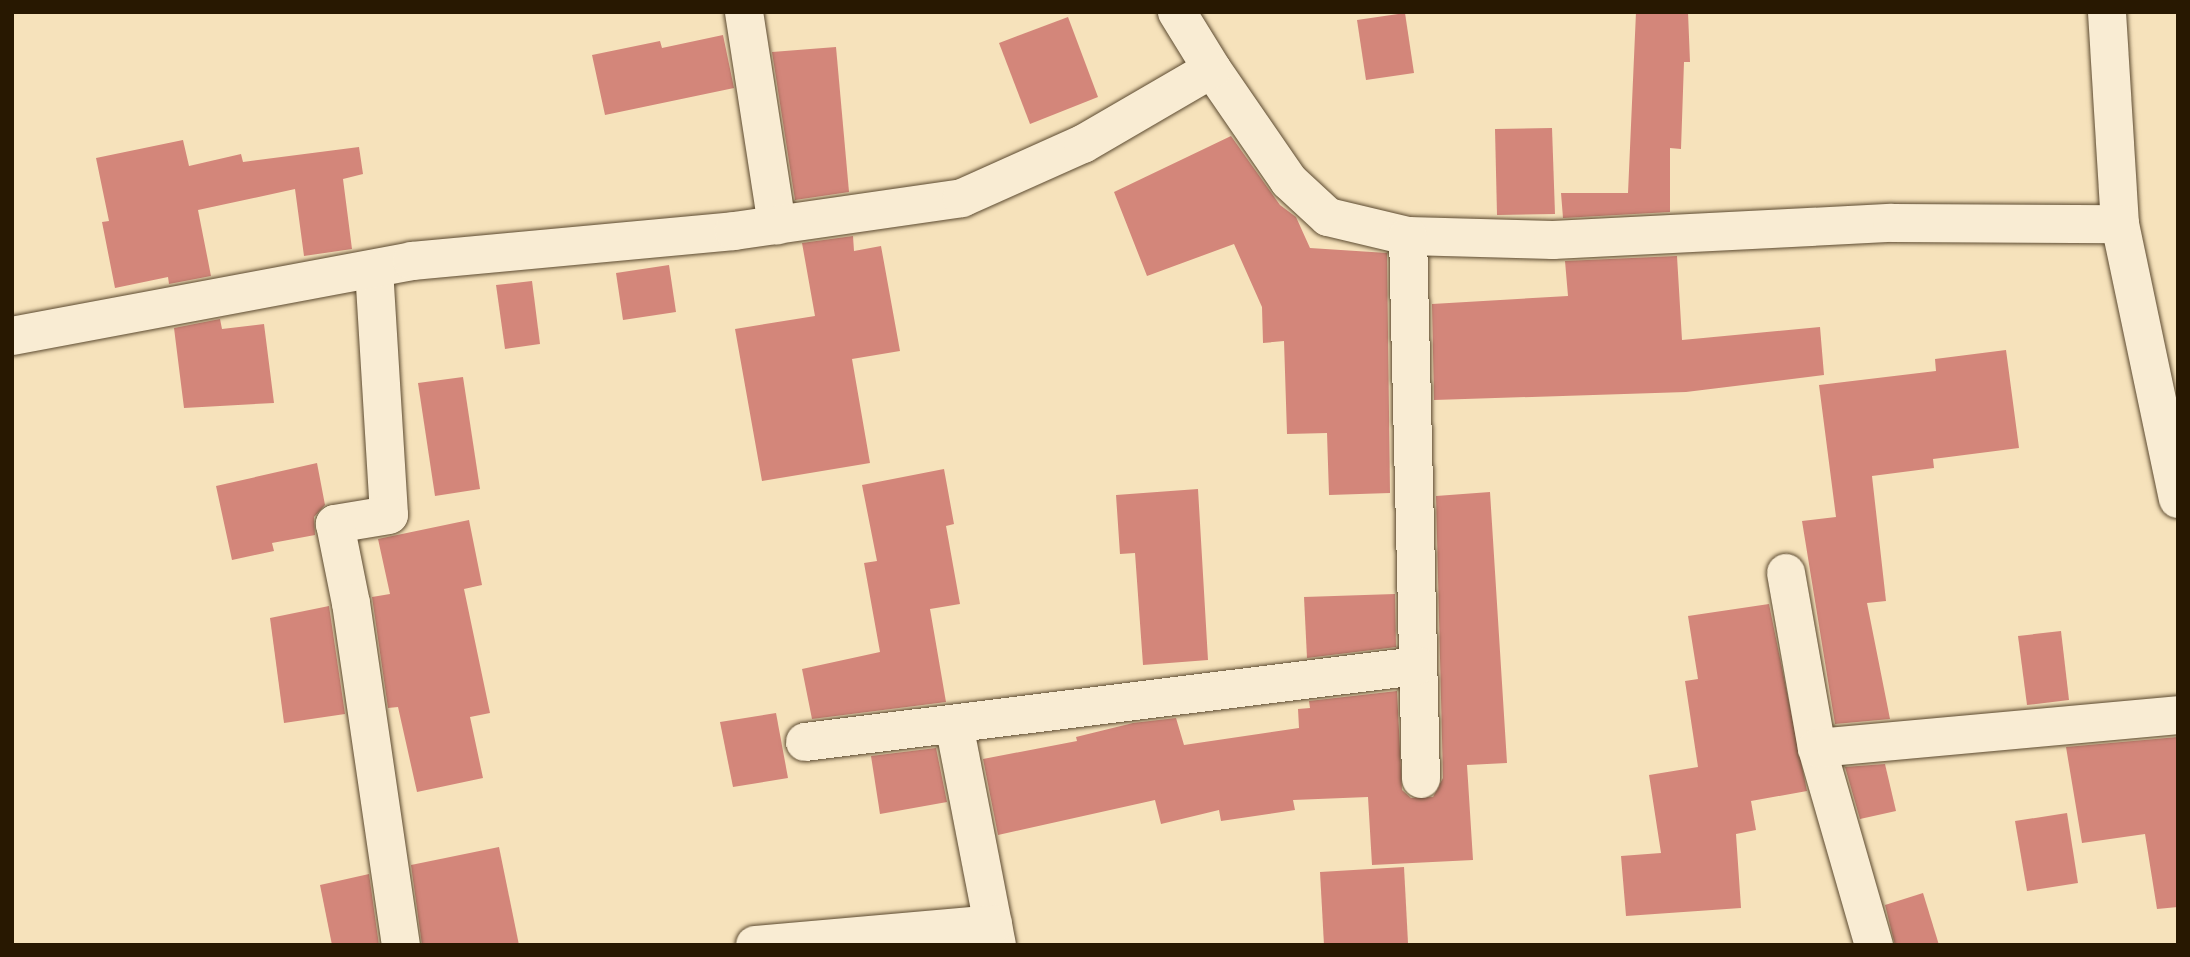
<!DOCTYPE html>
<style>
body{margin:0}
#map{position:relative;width:2190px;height:957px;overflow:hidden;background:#f6e2bb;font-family:"Gentium Book Plus",serif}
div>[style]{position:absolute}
.building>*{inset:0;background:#d3867a}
.roads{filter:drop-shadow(0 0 2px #5c4a30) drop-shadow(0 0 2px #5c4a30)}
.minor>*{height:38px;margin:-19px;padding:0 19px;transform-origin:19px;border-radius:19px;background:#f9ecd3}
span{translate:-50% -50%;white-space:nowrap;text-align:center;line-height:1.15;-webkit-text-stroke:5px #f9ecd3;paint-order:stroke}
.frame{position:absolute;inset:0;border:14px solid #281801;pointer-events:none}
</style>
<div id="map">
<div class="building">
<div style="clip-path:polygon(1636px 12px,1688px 12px,1690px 62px,1684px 62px,1681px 149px,1670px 148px,1670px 212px,1563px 218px,1561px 193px,1628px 193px)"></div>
<div style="clip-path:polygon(1405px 13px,1414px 73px,1366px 80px,1357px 20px)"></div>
<div style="clip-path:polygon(1068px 17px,1098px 97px,1030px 124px,999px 43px)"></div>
<div style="clip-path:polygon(723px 35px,734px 88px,605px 115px,592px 55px,660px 41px,662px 48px)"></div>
<div style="clip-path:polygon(836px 47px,849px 192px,795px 200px,772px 52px)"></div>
<div style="clip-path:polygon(1552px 128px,1555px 214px,1497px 215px,1495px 129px)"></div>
<div style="clip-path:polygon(1231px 136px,1280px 205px,1296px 217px,1310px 248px,1387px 253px,1390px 493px,1329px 495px,1327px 433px,1287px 434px,1284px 341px,1263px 343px,1262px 307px,1234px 244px,1147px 276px,1114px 192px)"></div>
<div style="clip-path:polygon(183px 140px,189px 166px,241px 154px,243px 162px,359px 147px,363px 174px,343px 179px,352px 249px,304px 256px,295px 189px,198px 210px,211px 276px,169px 284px,168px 277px,115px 288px,102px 222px,109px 221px,96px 158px)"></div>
<div style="clip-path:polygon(853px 236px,854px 251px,881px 246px,900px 351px,852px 359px,870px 463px,762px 481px,735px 329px,815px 316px,802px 243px)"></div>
<div style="clip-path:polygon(1677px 256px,1682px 340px,1820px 327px,1824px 375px,1686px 392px,1434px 400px,1432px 304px,1568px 296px,1565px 261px)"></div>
<div style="clip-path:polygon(669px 265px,676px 312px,623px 320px,616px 273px)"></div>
<div style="clip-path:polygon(532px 281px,540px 344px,505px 349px,496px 285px)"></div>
<div style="clip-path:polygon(220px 319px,222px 329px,264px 324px,274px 403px,184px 408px,174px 328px)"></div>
<div style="clip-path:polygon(2006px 350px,2019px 448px,1933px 459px,1934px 468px,1872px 476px,1886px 601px,1867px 603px,1890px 719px,1835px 724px,1802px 521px,1836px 517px,1819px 385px,1936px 371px,1935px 359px)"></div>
<div style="clip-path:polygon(463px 377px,480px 489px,435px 496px,418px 383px)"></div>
<div style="clip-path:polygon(317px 463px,325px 505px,314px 517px,315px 535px,272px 543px,274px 551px,232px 560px,216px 486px)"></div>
<div style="clip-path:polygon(944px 469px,954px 524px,946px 526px,960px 604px,930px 609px,946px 702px,812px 719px,802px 669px,880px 652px,864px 563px,877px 561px,862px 485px)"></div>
<div style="clip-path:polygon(1198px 489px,1208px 660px,1143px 665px,1135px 553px,1120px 554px,1116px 495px)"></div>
<div style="clip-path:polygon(1490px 492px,1507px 763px,1467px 765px,1473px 860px,1372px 865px,1368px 797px,1293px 800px,1295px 810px,1221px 821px,1219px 810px,1161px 824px,1155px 800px,998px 835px,983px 759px,1077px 741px,1076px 737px,1133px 723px,1176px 718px,1184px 745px,1299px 728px,1298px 709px,1310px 708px,1309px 701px,1397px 691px,1402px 790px,1411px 798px,1433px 797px,1443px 778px,1436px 496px)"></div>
<div style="clip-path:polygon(469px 520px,482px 585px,464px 589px,490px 713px,470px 717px,483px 778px,417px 792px,398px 707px,388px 708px,372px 597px,390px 594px,378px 539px)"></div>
<div style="clip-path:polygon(1395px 594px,1396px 647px,1307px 658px,1304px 597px)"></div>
<div style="clip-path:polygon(1769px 604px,1807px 791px,1751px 801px,1756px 830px,1736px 834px,1741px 908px,1626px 916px,1621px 856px,1661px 853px,1649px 775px,1698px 767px,1685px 681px,1698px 679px,1688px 616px)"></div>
<div style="clip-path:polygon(329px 606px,345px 714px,284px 723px,270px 618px)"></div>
<div style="clip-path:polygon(2061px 631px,2069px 700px,2027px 705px,2018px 636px)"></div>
<div style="clip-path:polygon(776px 713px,788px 778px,733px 787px,720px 722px)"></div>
<div style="clip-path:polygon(2178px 737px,2178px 907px,2157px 909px,2145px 834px,2082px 843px,2066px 747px)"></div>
<div style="clip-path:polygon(936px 748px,947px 802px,880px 814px,871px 756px)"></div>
<div style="clip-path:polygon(1885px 764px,1896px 811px,1860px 819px,1845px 767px)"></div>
<div style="clip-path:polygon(2067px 813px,2078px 883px,2027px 891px,2015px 821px)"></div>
<div style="clip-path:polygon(499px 847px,519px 945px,422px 945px,411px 865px)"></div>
<div style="clip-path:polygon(1404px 867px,1408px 943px,1324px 945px,1320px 872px)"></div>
<div style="clip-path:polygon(369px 874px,379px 945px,332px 945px,320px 885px)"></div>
<div style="clip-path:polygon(1923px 893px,1939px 945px,1895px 945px,1885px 905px)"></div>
</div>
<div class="roads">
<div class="minor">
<div style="left:744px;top:12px;width:216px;rotate:81.2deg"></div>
<div style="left:2107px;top:12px;width:212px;rotate:86.5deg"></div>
<div style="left:2120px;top:224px;width:281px;rotate:78.1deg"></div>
<div style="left:1212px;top:69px;width:136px;rotate:55.5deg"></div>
<div style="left:1289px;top:181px;width:53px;rotate:42.7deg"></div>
<div style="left:1328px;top:217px;width:82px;rotate:13.4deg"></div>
<div style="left:1408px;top:236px;width:145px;rotate:1.6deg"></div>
<div style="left:1553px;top:240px;width:339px;rotate:-2.9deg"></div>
<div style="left:1892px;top:223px;width:228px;rotate:0.3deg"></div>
<div style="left:1408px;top:236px;width:543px;rotate:88.63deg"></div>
<div style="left:374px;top:269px;width:246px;rotate:86.5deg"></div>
<div style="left:389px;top:515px;width:55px;rotate:170.5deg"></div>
<div style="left:335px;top:524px;width:81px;rotate:78.6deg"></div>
<div style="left:351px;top:603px;width:346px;rotate:81.7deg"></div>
<div style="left:12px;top:336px;width:407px;rotate:-10.6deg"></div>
<div style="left:412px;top:261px;width:323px;rotate:-5.3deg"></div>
<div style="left:734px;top:231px;width:230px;rotate:-8.2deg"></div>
<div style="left:962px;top:198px;width:133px;rotate:-24.1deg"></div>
<div style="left:1083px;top:144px;width:149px;rotate:-30.2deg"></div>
<div style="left:1212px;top:69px;width:67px;rotate:-121.6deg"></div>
<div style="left:1786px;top:573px;width:178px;rotate:80deg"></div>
<div style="left:1817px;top:748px;width:205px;rotate:73.9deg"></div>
<div style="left:954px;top:724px;width:225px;rotate:79deg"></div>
<div style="left:805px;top:742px;width:617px;rotate:-7.08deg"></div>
<div style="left:1817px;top:748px;width:363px;rotate:-5.2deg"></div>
<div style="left:755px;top:945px;width:239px;rotate:-5deg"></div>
</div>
</div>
<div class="frame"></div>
</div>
